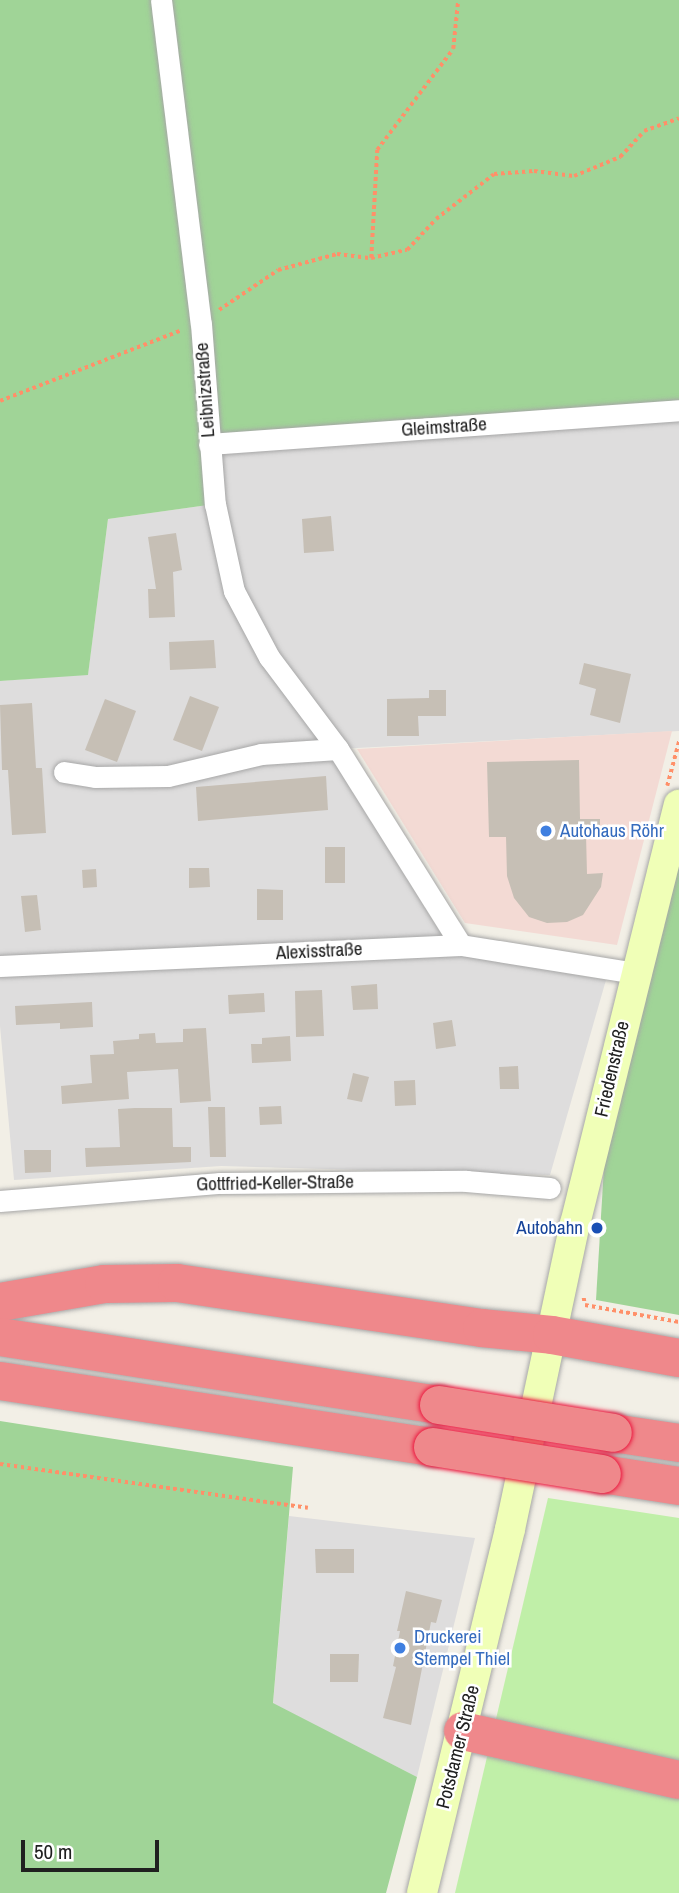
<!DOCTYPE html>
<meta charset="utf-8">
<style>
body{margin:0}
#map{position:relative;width:679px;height:1893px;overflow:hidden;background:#f2efe6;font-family:"Archivo Narrow",sans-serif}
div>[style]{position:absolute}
.residential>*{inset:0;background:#dedddd}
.commercial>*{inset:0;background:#f3dad4}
.grass>*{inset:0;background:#c0efa8}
.forest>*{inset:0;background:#a0d497}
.building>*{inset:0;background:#c6bfb5}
.path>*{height:3.5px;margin-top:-1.75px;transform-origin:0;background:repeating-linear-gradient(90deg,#ff9069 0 3.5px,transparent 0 7px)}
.roads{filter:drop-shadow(0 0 2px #a7a7a7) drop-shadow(0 0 2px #a7a7a7)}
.minor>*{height:21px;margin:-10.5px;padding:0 10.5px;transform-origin:10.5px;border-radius:10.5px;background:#fff}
.secondary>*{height:30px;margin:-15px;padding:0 15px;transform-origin:15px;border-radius:15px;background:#f0ffb7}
.motorway>*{height:38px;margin:-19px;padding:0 19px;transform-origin:19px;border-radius:19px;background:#ef888b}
.bridges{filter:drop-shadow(0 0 2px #eb183f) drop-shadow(0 0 2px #eb183f)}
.motorway-bridge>*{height:38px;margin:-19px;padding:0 19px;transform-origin:19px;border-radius:19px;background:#ef888b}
.dots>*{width:19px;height:19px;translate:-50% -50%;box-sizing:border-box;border:4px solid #fff;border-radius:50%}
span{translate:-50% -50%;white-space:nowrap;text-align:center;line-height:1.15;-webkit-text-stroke:5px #fff;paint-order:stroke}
.street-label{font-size:19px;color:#202020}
.shop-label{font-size:19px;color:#366cbe}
.left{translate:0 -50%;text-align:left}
.transit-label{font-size:19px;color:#164399}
.right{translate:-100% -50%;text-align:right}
.scale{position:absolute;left:21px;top:1840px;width:138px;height:32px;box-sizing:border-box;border:4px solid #202020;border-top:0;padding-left:9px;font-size:21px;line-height:24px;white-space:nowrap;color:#202020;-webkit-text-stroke:5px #fff;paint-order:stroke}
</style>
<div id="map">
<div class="residential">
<div style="clip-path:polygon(679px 410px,679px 731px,338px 749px,275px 667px,453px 953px,606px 980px,550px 1175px,221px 1166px,14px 1180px,0 1026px,0 681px,88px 674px,108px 519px,215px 504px,209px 444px)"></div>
<div style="clip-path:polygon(289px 1516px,475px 1538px,417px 1777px,273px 1704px)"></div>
</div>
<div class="commercial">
<div style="clip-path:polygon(672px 731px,617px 945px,465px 923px,357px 749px)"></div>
</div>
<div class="grass">
<div style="clip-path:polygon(548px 1498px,679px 1518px,679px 1893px,455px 1893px)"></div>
</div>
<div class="forest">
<div style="clip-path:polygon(0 0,679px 0,679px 410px,209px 444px,215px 504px,108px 519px,88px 675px,0 681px)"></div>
<div style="clip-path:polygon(679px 860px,679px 1315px,596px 1300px,606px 1133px)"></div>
<div style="clip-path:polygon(0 1421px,293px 1467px,273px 1703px,417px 1777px,386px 1893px,0 1893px)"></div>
</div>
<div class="building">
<div style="clip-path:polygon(331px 516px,334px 551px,304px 553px,302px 519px)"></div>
<div style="clip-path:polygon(176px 533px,182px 570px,173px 572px,175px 617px,149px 618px,148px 589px,156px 589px,148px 537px)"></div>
<div style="clip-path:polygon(214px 640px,216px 668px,170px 670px,169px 642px)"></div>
<div style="clip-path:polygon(584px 663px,631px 674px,620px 723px,590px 715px,596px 689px,579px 684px)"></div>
<div style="clip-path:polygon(429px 690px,446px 690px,446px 716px,418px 716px,419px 736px,387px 736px,387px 699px,429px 698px)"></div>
<div style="clip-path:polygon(190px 696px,219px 707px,202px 751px,173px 740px)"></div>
<div style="clip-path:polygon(105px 699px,136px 711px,117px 762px,85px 750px)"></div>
<div style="clip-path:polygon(32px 703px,36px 768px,42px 768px,46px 833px,12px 835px,8px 770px,2px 770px,0 705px)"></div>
<div style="clip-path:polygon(579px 760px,580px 819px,600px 819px,600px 833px,586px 834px,587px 874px,603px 873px,601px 887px,583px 915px,567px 922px,547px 923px,529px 917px,514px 898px,507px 876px,506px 837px,489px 837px,487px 762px)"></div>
<div style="clip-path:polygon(326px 776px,328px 810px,198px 821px,196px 787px)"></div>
<div style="clip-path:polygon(325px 847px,345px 847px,345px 883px,325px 883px)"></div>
<div style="clip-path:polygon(189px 868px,209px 868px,210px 887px,189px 888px)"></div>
<div style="clip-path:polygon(96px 869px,97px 887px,83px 888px,82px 870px)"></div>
<div style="clip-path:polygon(257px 889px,283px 890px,283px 920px,257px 920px)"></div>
<div style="clip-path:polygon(37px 895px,41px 930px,25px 932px,21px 896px)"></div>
<div style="clip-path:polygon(377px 984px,378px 1009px,353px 1010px,351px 986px)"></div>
<div style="clip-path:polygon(322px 990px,324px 1036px,296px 1037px,295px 991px)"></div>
<div style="clip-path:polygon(264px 993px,265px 1012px,229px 1014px,228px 995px)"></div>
<div style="clip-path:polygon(92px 1002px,93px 1027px,60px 1029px,60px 1023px,16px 1025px,15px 1006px)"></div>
<div style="clip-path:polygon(452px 1020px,456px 1046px,436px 1049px,433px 1023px)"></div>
<div style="clip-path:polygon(206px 1028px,211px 1101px,180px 1103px,178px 1069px,127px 1072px,129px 1099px,62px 1104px,61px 1086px,92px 1083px,90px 1055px,114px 1054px,113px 1041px,139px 1039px,139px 1034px,155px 1033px,156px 1043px,183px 1042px,183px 1029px)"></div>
<div style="clip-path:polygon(290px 1036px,291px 1061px,252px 1063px,251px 1044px,262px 1044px,262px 1038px)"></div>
<div style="clip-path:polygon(518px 1066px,519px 1089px,500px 1089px,499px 1067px)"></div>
<div style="clip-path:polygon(353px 1073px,369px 1077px,362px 1102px,347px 1099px)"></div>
<div style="clip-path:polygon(415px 1080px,416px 1105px,395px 1106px,394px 1081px)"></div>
<div style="clip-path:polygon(281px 1106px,282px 1124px,260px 1125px,259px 1107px)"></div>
<div style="clip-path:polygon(208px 1107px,225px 1107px,226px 1157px,210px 1157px)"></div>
<div style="clip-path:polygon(135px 1108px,172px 1108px,173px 1147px,191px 1147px,191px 1162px,86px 1167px,85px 1148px,120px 1147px,118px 1109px)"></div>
<div style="clip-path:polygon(24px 1150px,51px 1150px,51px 1172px,25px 1173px)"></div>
<div style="clip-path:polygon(315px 1549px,354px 1549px,354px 1573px,316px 1573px)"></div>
<div style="clip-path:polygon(406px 1591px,442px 1600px,436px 1623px,431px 1622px,411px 1725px,383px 1718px,396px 1667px,393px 1666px,400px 1631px,397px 1631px)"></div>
<div style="clip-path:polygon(330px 1654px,359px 1654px,358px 1682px,330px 1682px)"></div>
</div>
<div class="path">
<div style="left:371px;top:258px;width:108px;rotate:-86.8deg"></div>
<div style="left:377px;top:150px;width:126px;rotate:-53deg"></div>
<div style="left:453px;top:49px;width:49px;rotate:-84.2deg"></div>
<div style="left:219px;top:310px;width:71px;rotate:-34.1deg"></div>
<div style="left:278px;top:270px;width:61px;rotate:-15.2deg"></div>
<div style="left:337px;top:254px;width:34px;rotate:7deg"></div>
<div style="left:371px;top:258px;width:37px;rotate:-13deg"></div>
<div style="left:407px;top:250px;width:42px;rotate:-46.9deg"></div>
<div style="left:436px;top:219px;width:73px;rotate:-37.8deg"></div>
<div style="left:494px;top:174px;width:40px;rotate:-4.3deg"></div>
<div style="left:534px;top:171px;width:40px;rotate:7.1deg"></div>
<div style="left:574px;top:176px;width:50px;rotate:-22.4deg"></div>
<div style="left:620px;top:157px;width:35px;rotate:-47deg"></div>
<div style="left:644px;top:131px;width:37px;rotate:-20deg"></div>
<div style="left:0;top:401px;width:195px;rotate:-21.3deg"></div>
<div style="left:667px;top:786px;width:47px;rotate:-75.1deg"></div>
<div style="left:584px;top:1298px;width:7px;rotate:82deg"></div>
<div style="left:585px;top:1305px;width:96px;rotate:10.3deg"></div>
<div style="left:0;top:1464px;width:311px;rotate:8.1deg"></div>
</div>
<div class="roads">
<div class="minor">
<div style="left:161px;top:0;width:326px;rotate:83deg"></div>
<div style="left:201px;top:324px;width:181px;rotate:85.6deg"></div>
<div style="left:215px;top:504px;width:89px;rotate:77.7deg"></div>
<div style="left:234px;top:591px;width:75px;rotate:62.1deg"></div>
<div style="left:269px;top:657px;width:115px;rotate:53.1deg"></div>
<div style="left:338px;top:749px;width:231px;rotate:57.9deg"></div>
<div style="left:209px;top:444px;width:471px;rotate:-4.1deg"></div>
<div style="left:64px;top:772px;width:31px;rotate:9deg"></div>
<div style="left:95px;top:777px;width:73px;rotate:-0.8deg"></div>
<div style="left:168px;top:776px;width:96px;rotate:-13.3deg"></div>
<div style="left:261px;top:754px;width:77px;rotate:-3.7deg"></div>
<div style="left:0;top:966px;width:461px;rotate:-2.6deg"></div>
<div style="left:461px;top:945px;width:176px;rotate:9.1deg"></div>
<div style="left:0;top:1201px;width:221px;rotate:-4.7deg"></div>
<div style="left:220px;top:1183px;width:246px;rotate:-0.5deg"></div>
<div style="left:466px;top:1181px;width:84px;rotate:4.8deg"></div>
</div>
<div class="secondary">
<div style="left:422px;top:1893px;width:374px;rotate:-76.4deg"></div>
<div style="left:510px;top:1529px;width:312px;rotate:-78deg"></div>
<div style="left:575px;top:1224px;width:432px;rotate:-76.1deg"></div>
</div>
<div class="motorway">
<div style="left:0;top:1302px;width:106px;rotate:-9.8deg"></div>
<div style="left:104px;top:1284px;width:73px;rotate:-0.8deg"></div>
<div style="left:177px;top:1283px;width:308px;rotate:8.4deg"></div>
<div style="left:482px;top:1328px;width:70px;rotate:5.7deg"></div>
<div style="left:552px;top:1335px;width:129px;rotate:10.3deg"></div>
<div style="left:0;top:1337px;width:444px;rotate:8.8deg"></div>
<div style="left:0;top:1381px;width:438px;rotate:8.7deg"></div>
<div style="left:613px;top:1433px;width:67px;rotate:8.6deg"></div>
<div style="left:602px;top:1474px;width:78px;rotate:8.9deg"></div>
<div style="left:463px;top:1731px;width:221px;rotate:12.8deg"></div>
</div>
</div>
<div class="bridges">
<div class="motorway-bridge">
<div style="left:439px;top:1405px;width:176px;rotate:9.1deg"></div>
<div style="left:433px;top:1447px;width:171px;rotate:9.1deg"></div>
</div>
</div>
<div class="dots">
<div style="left:546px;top:831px;background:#3f7fe0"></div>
<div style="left:597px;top:1228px;background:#1a4fb4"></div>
<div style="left:400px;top:1648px;background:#3f7fe0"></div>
</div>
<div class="street-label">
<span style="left:205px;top:390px;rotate:-94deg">Leibnizstraße</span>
<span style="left:444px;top:427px;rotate:-4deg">Gleimstraße</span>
<span style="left:319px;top:951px;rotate:-3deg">Alexisstraße</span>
<span style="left:612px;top:1069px;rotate:-77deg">Friedenstraße</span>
<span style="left:275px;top:1183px;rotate:-1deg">Gottfried-Keller-Straße</span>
<span style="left:458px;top:1747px;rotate:-76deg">Potsdamer Straße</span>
</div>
<div class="shop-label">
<span class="left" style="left:560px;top:831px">Autohaus Röhr</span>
<span class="left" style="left:414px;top:1648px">Druckerei<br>Stempel Thiel</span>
</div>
<div class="transit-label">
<span class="right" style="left:583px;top:1228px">Autobahn</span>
</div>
<div class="scale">50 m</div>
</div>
